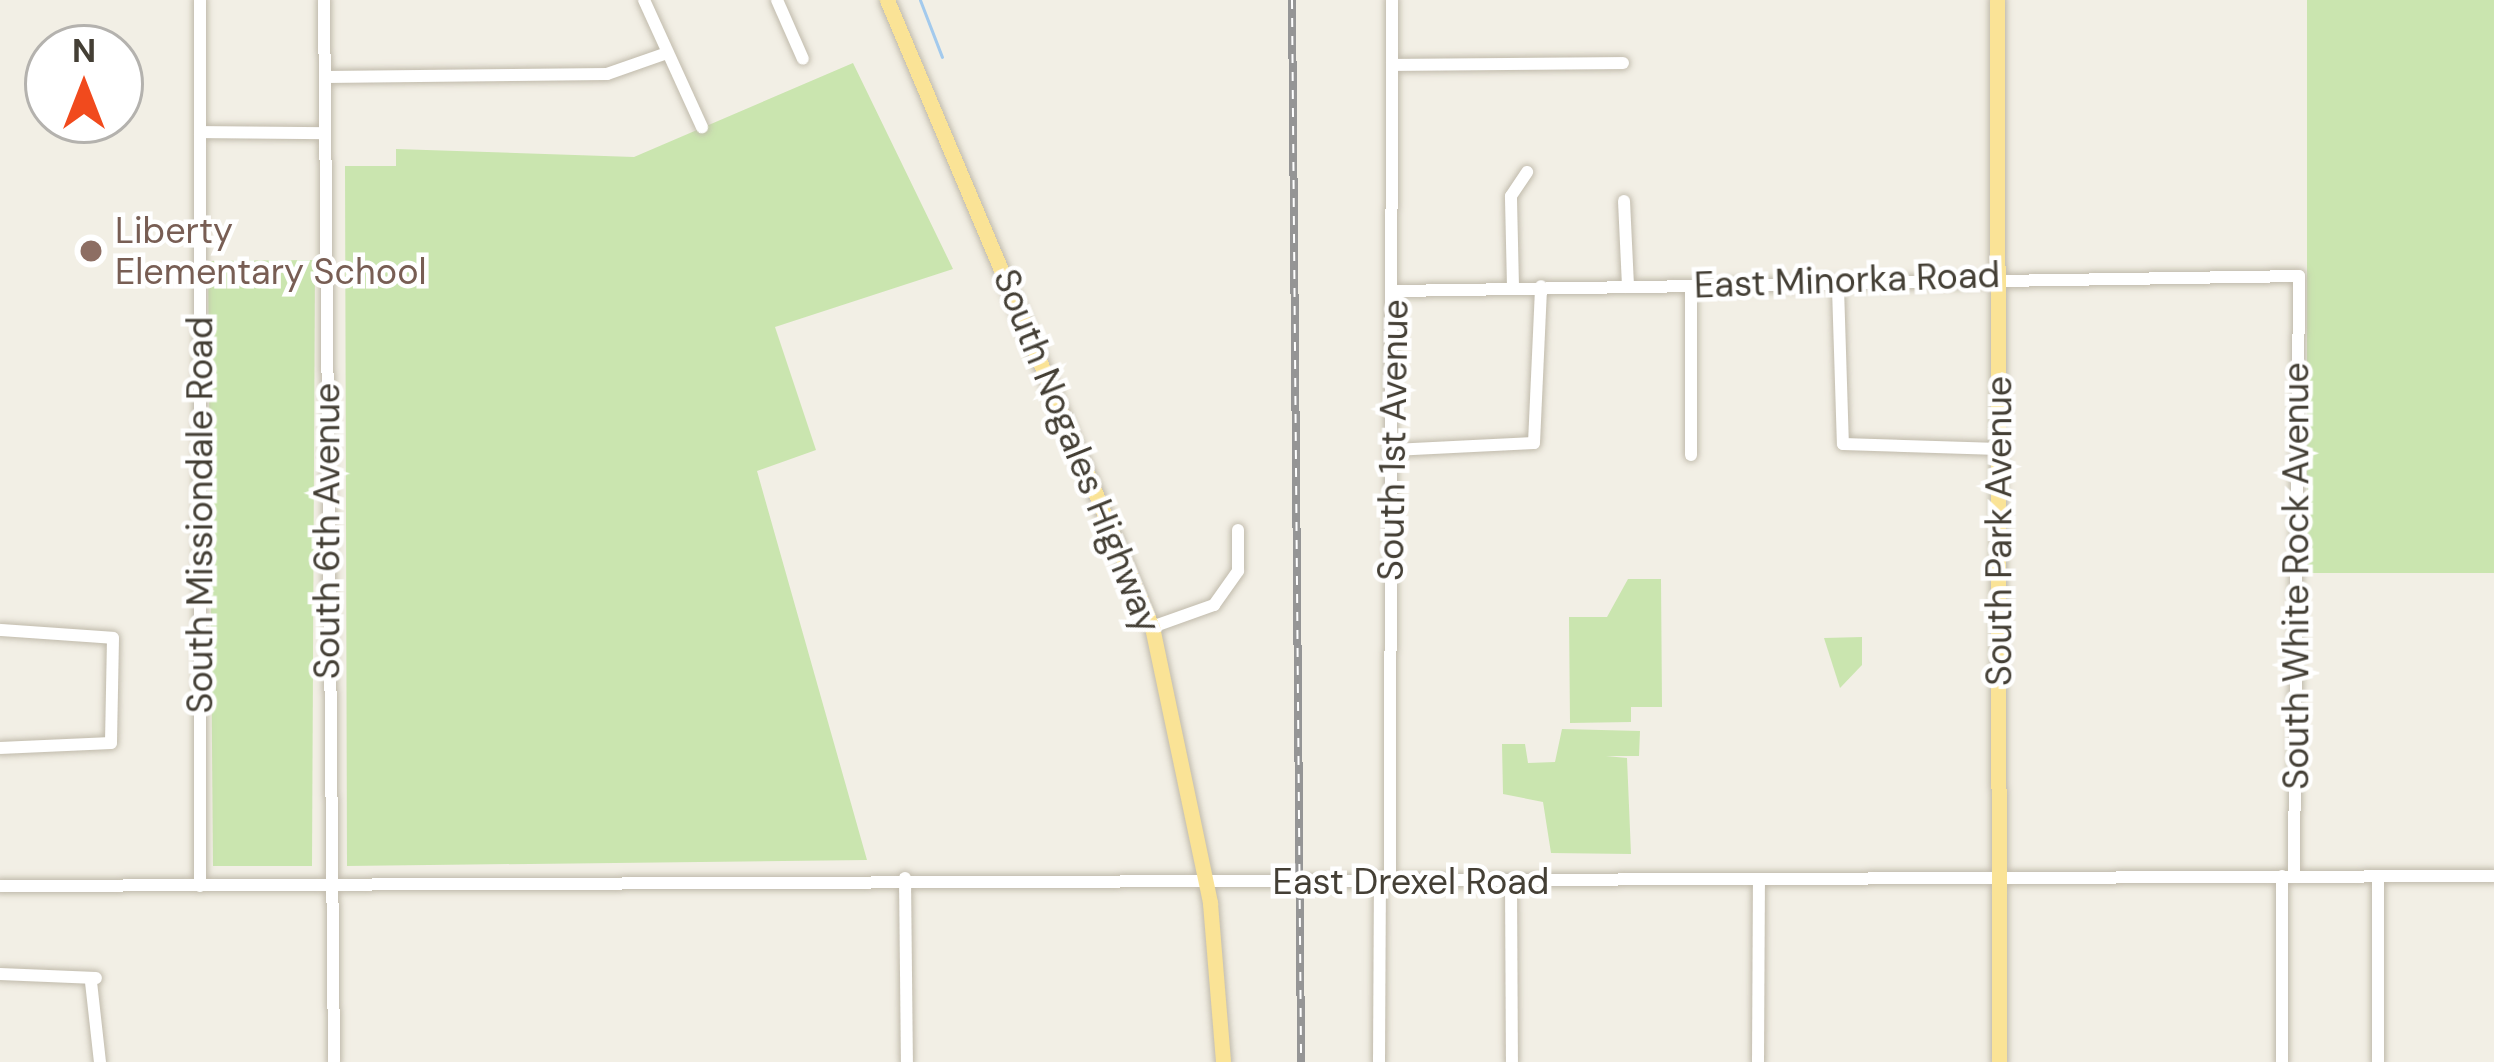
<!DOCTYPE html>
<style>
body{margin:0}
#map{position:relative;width:2494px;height:1062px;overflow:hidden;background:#f2efe5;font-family:"DM Sans",sans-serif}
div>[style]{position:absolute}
.green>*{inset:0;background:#cae5af}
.stream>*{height:3px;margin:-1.5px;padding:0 1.5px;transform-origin:1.5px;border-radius:1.5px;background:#a3caed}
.roads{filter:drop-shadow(0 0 3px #c0baab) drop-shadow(0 0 3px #c0baab)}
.minor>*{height:12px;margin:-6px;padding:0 6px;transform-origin:6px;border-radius:6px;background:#fff}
.major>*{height:15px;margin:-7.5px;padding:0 7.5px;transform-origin:7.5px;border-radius:7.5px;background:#fae396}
.rail>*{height:8px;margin-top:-4px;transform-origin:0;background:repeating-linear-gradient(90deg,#fff 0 9px,#959595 0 18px);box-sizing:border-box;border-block:3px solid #959595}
.dots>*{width:33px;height:33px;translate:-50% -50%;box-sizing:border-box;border:6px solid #fff;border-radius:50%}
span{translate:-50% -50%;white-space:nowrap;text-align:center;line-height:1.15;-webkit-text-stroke:9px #fff;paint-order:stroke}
.education-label{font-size:36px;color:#785e54}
.left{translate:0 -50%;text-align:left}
.street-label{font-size:36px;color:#443f35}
.north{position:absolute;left:24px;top:24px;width:120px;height:120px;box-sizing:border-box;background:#fff;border:3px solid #b4b2ae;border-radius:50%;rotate:0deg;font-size:33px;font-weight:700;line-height:48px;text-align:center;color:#443f35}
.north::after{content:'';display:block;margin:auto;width:42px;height:54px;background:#f14a1d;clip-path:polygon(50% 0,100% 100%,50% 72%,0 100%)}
</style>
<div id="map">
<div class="green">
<div style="clip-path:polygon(2307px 0,2494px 0,2494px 573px,2307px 573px)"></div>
<div style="clip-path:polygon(853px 63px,953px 269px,775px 327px,816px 450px,757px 471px,867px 860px,347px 866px,345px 166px,396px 166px,396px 149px,634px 157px)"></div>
<div style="clip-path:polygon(315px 260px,312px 866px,213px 866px,208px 261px)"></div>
<div style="clip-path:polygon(1628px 579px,1661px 579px,1662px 707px,1631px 707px,1631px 722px,1570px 723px,1569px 617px,1607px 617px)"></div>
<div style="clip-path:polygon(1862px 637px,1862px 665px,1840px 688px,1824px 638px)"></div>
<div style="clip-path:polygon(1562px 729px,1640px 731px,1639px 756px,1606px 756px,1627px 758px,1631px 854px,1551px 853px,1543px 802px,1503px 794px,1502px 744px,1525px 744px,1528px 763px,1555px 762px)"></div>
</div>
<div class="stream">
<div style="left:920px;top:0;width:61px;rotate:68.9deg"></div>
</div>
<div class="roads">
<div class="minor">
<div style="left:324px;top:0;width:1062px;rotate:89.46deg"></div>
<div style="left:644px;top:0;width:140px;rotate:65.5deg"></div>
<div style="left:777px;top:0;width:64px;rotate:66.2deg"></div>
<div style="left:1392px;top:65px;width:231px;rotate:-0.5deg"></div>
<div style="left:325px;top:77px;width:282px;rotate:-0.6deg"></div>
<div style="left:607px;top:74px;width:64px;rotate:-19.3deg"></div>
<div style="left:200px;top:132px;width:124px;rotate:0.5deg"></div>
<div style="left:1624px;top:201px;width:86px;rotate:87.3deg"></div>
<div style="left:1513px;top:287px;width:91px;rotate:-91.3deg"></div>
<div style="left:1511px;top:196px;width:29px;rotate:-56deg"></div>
<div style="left:1691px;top:287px;width:168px;rotate:90deg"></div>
<div style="left:1838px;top:288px;width:156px;rotate:88.2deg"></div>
<div style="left:1843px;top:444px;width:156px;rotate:1.8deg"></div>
<div style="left:1396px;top:291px;width:903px;rotate:-0.95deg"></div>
<div style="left:2299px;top:276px;width:600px;rotate:90.48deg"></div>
<div style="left:1393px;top:450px;width:141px;rotate:-2.8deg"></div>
<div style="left:1534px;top:443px;width:157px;rotate:-87.4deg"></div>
<div style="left:1152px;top:627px;width:66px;rotate:-19.5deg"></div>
<div style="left:1214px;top:605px;width:42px;rotate:-54.8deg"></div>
<div style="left:1238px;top:571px;width:41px;rotate:-90deg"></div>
<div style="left:0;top:630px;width:113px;rotate:4deg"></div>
<div style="left:113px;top:638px;width:105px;rotate:91.1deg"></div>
<div style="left:0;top:748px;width:111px;rotate:-2.6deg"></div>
<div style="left:2282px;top:876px;width:186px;rotate:90deg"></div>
<div style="left:2378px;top:876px;width:186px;rotate:90deg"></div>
<div style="left:905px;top:878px;width:184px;rotate:89.4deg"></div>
<div style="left:1390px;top:879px;width:879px;rotate:-89.87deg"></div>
<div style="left:1511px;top:881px;width:181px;rotate:89.7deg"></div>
<div style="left:0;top:886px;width:2494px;rotate:-0.23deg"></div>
<div style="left:200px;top:886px;width:886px;rotate:-90deg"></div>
<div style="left:0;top:974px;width:96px;rotate:2.4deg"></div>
<div style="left:91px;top:982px;width:81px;rotate:83.6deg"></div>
<div style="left:1379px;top:1062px;width:183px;rotate:-89.7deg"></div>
<div style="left:1758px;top:1062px;width:181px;rotate:-89.7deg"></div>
</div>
<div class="major">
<div style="left:887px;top:0;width:681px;rotate:67.09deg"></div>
<div style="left:1152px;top:627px;width:282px;rotate:78.1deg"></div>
<div style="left:1210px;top:903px;width:160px;rotate:85.3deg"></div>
<div style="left:1997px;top:0;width:1062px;rotate:89.89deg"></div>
</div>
</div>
<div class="rail">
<div style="left:1292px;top:0;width:1062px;rotate:89.51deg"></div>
</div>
<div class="dots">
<div style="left:91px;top:251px;background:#8d6e63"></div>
</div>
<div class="education-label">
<span class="left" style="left:115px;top:251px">Liberty<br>Elementary School</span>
</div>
<div class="street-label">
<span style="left:1847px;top:280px;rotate:-2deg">East Minorka Road</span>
<span style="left:1393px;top:440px;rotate:-89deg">South 1st Avenue</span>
<span style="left:1077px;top:451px;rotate:68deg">South Nogales Highway</span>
<span style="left:200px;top:515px;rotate:-90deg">South Missiondale Road</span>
<span style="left:327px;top:531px;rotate:-90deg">South 6th Avenue</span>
<span style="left:1999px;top:531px;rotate:-90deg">South Park Avenue</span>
<span style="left:2296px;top:576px;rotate:-90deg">South White Rock Avenue</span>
<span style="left:1411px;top:882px">East Drexel Road</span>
</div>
<div class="north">N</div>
</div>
